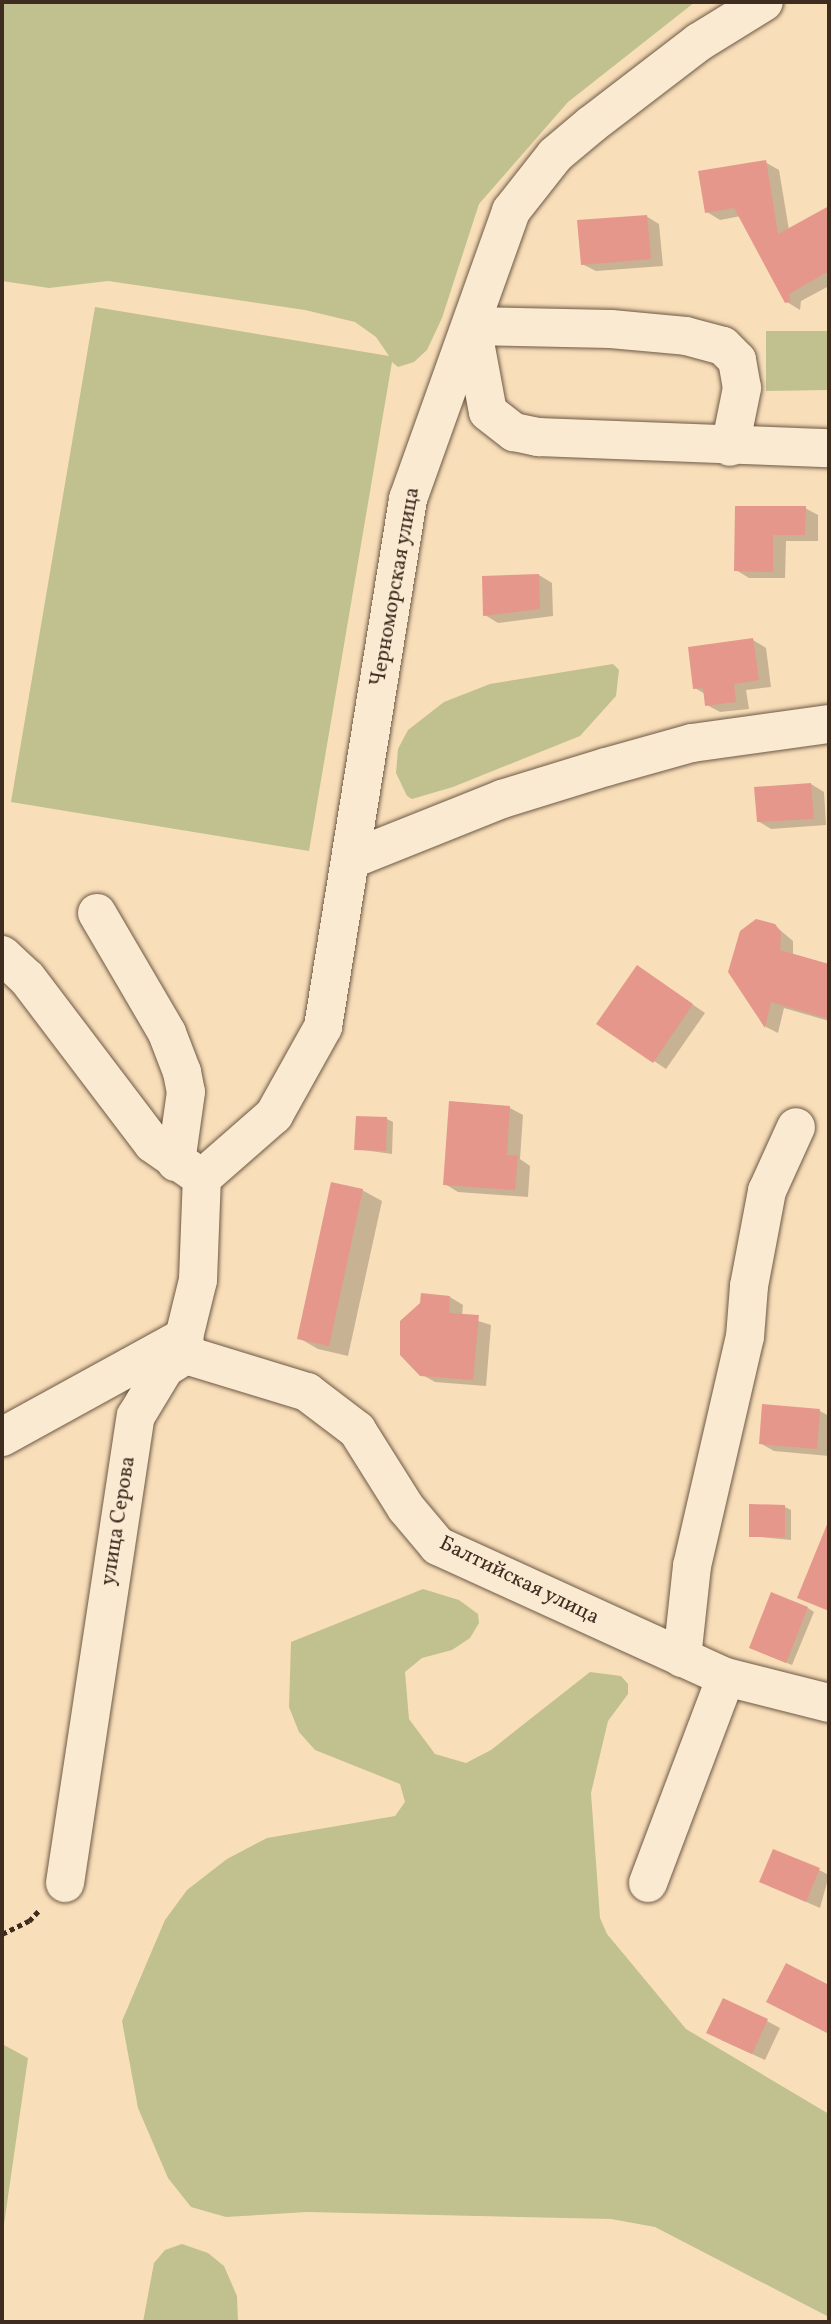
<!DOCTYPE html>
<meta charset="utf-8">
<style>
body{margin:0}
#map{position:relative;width:831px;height:2324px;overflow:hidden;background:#f9dfb9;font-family:Vollkorn,serif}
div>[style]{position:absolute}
.green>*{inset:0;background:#c0c18e}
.shadow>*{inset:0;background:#0003}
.building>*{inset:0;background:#e5978c}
.path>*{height:4.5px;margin-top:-2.25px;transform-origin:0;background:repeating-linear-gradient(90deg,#3e2c20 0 5px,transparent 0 8.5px)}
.roads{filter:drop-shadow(0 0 2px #6d5946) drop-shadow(0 0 2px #6d5946)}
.minor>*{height:38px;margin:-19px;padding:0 19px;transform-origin:19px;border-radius:19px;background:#fbead2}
span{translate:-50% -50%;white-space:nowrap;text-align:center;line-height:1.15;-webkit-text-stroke:6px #fbead2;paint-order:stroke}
.street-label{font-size:21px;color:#3e2c20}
.frame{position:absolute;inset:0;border:4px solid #3e2c20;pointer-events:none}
</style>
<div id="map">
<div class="green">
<div style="clip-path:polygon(2px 2px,695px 2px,568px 102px,479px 204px,442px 318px,427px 350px,414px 362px,398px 367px,392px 362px,309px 851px,11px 802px,95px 307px,389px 356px,376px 337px,355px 322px,305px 310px,108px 281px,49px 288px,2px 281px)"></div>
<div style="clip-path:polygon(766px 331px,829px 331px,829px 390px,766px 391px)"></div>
<div style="clip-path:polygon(613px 664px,619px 670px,616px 696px,580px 736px,453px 787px,412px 799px,407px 796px,396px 773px,398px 749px,408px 730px,444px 702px,490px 684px)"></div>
<div style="clip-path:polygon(423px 1589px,459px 1600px,478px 1614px,479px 1623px,470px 1638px,452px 1650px,422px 1658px,405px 1672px,409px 1719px,435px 1754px,466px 1763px,491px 1750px,590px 1672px,621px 1676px,628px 1684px,628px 1694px,608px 1721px,591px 1793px,600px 1918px,607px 1934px,686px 2029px,829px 2114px,829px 2317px,655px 2227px,611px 2219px,307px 2212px,226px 2217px,191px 2207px,168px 2178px,138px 2108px,122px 2021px,165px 1920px,187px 1890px,227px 1859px,267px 1838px,395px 1816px,405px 1802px,400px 1784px,315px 1750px,299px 1732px,289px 1707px,291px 1642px)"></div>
<div style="clip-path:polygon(2px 2044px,28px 2058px,2px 2238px)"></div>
<div style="clip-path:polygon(182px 2244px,208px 2253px,224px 2266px,237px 2296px,238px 2322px,143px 2322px,154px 2263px,165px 2250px)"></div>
</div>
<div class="shadow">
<div style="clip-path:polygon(765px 162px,779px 170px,789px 230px,829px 208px,829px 286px,801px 301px,800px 310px,787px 302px,741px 216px,720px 220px,707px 212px)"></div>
<div style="clip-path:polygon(646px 216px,659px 224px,663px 266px,596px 271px,582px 264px)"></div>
<div style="clip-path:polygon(736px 507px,805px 508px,818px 515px,818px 541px,786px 541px,785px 578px,749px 578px,736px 570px)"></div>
<div style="clip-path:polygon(539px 575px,552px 583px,553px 616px,498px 623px,485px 615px)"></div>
<div style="clip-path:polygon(753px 640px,766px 648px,771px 687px,746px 690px,749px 709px,720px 712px,707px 705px,705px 694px,695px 688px)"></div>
<div style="clip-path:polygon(811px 784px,824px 792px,826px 825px,771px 829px,758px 821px)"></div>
<div style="clip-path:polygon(774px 925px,793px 941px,793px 956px,829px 966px,829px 1021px,784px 1008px,778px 1033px,766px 1027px,731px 968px)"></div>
<div style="clip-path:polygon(650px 975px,705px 1013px,666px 1069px,654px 1061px)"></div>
<div style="clip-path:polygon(451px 1103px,510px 1108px,523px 1115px,520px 1159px,530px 1166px,528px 1197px,458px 1192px,445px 1184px)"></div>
<div style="clip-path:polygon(387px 1119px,393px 1122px,392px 1154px,356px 1149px)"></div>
<div style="clip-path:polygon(362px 1190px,382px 1201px,348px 1356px,318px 1349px,299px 1338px)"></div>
<div style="clip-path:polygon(450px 1297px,463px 1305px,462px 1316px,491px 1325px,486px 1386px,435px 1382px,421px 1374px)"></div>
<div style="clip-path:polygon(820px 1411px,829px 1416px,829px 1456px,774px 1451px,760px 1443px)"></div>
<div style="clip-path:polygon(785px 1507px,791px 1510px,791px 1540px,750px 1536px)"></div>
<div style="clip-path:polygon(808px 1608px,814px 1612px,792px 1665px,757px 1651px)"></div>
<div style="clip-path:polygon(819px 1870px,829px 1875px,820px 1908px,761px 1882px)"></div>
<div style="clip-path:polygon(767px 2021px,780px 2028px,765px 2060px,721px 2040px)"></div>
</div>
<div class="building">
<div style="clip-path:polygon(766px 160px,778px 234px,829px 206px,829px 271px,789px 294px,790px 302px,785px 303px,734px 208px,705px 213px,698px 171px)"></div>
<div style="clip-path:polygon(647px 215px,651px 259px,581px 265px,577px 220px)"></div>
<div style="clip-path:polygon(735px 506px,806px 506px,805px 535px,773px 535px,773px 572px,734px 571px)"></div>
<div style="clip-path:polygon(539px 574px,540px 609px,483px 616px,482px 576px)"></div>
<div style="clip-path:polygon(753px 638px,759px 680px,734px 684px,736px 702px,705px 706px,703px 688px,693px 689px,688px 647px)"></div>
<div style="clip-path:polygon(811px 783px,814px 819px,757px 822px,754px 787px)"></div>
<div style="clip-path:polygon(756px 919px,775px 924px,781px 932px,780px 950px,829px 964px,829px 1019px,771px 1002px,765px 1028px,728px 972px,740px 931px)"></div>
<div style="clip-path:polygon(637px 965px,693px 1004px,653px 1063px,596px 1024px)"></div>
<div style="clip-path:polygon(449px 1101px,510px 1106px,507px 1155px,518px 1156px,515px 1190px,443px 1185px)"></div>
<div style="clip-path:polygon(356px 1116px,387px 1117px,386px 1151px,354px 1150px)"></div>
<div style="clip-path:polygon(331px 1182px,363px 1189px,329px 1346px,297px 1339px)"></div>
<div style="clip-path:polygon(421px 1293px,450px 1296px,449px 1313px,479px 1315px,473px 1380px,420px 1376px,400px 1355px,400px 1321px,420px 1303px)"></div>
<div style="clip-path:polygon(762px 1404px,820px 1409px,817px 1449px,759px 1444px)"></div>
<div style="clip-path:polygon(749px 1504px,785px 1505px,785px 1537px,749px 1537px)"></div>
<div style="clip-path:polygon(828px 1522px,829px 1522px,829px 1611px,797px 1598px)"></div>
<div style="clip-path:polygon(771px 1592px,808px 1607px,786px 1663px,749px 1648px)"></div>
<div style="clip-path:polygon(773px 1849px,820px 1868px,806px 1902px,759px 1882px)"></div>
<div style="clip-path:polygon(786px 1963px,829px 1985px,829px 2034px,766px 2002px)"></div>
<div style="clip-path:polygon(723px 1998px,768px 2019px,752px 2054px,706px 2033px)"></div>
</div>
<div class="path">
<div style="left:2px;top:1934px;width:30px;rotate:-26deg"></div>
<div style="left:29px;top:1921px;width:16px;rotate:-47deg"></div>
</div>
<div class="roads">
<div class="minor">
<div style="left:472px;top:326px;width:87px;rotate:79.5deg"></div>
<div style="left:488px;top:412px;width:33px;rotate:38deg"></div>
<div style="left:514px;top:432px;width:25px;rotate:12deg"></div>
<div style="left:538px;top:437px;width:291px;rotate:2.2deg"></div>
<div style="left:472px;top:326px;width:139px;rotate:1.2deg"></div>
<div style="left:611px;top:329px;width:75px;rotate:5.3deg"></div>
<div style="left:686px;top:336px;width:38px;rotate:15deg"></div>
<div style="left:723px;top:346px;width:20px;rotate:45deg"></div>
<div style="left:737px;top:360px;width:28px;rotate:80deg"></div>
<div style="left:742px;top:388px;width:60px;rotate:101.5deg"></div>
<div style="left:352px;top:859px;width:162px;rotate:-21.8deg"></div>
<div style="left:502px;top:799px;width:109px;rotate:-17.1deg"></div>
<div style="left:606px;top:767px;width:89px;rotate:-15.6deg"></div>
<div style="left:692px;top:743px;width:138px;rotate:-7.9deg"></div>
<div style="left:97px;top:913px;width:139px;rotate:59.7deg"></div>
<div style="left:167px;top:1033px;width:42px;rotate:69deg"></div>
<div style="left:182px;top:1072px;width:20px;rotate:79deg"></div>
<div style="left:186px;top:1092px;width:71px;rotate:98.1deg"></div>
<div style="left:2px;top:955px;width:34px;rotate:43deg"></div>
<div style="left:27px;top:978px;width:208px;rotate:52.8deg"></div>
<div style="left:153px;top:1144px;width:60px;rotate:34.8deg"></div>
<div style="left:202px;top:1178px;width:96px;rotate:-41.2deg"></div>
<div style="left:274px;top:1115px;width:101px;rotate:-60.9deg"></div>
<div style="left:323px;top:1027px;width:535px;rotate:-80.85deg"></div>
<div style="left:408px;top:499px;width:306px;rotate:-70.3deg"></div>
<div style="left:511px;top:211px;width:71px;rotate:-51.8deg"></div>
<div style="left:555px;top:155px;width:48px;rotate:-40deg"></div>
<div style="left:592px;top:124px;width:135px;rotate:-37.5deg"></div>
<div style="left:699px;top:42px;width:76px;rotate:-31.6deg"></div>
<div style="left:186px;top:1355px;width:127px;rotate:17deg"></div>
<div style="left:307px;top:1392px;width:63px;rotate:37.2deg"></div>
<div style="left:357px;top:1430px;width:92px;rotate:57.9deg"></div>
<div style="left:406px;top:1508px;width:50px;rotate:49.9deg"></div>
<div style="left:438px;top:1546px;width:316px;rotate:24.5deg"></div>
<div style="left:726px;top:1677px;width:106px;rotate:14.2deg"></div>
<div style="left:186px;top:1355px;width:18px;rotate:-96deg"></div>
<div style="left:184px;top:1337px;width:59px;rotate:-76.2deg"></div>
<div style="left:198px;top:1280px;width:102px;rotate:-87.8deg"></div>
<div style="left:2px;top:1437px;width:208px;rotate:-28.8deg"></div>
<div style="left:682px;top:1658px;width:93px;rotate:-83.8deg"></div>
<div style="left:692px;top:1566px;width:235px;rotate:-77deg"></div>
<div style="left:745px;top:1337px;width:51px;rotate:-85.5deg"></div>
<div style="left:749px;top:1286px;width:97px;rotate:-79.3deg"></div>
<div style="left:767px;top:1191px;width:70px;rotate:-65.6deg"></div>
<div style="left:65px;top:1883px;width:472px;rotate:-81.4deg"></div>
<div style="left:136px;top:1416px;width:56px;rotate:-58.9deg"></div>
<div style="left:165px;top:1368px;width:25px;rotate:-32deg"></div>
<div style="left:648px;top:1883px;width:220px;rotate:-69.3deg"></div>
</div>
</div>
<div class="street-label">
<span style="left:396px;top:587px;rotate:-80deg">Черноморская улица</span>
<span style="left:119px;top:1521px;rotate:-81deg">улица Серова</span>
<span style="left:519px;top:1581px;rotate:26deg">Балтийская улица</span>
</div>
<div class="frame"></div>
</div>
